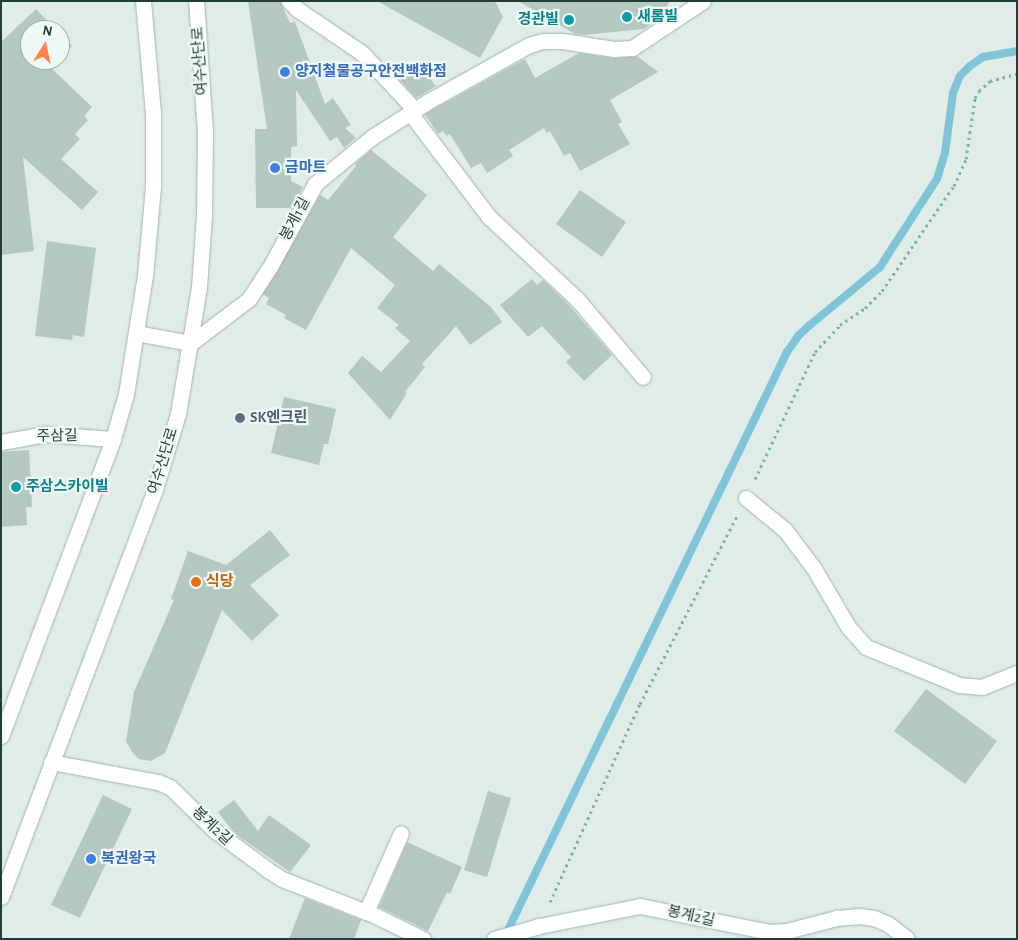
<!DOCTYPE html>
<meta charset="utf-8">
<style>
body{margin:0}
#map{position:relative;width:1018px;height:940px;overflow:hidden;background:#dfece7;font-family:"Alegreya Sans","Noto Sans KR",sans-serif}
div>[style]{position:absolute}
.stream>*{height:8px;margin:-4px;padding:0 4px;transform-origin:4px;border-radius:4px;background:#80c4d8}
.building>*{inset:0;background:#b4c7c0}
.path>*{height:3px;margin-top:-1.5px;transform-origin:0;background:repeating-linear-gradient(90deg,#7cb3a6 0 2.5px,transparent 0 6.5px)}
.roads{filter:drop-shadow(0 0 1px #a1b4af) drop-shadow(0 0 1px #a1b4af)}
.minor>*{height:15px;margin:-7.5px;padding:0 7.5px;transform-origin:7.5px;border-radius:7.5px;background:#fff}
.dots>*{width:14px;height:14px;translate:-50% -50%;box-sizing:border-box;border:2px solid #eff8f4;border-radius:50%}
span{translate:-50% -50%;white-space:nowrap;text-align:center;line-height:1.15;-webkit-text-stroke:4.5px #eff8f4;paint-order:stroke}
.culture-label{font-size:15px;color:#0d838f;font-weight:700}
.left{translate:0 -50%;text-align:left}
.right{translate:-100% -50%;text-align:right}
.street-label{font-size:15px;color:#1e3e37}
.shop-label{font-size:15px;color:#366cbe;font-weight:700}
.service-label{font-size:15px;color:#4e5e75;font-weight:700}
.food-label{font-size:15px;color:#c56008;font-weight:700}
.frame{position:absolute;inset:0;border:2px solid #1e3e37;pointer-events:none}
.north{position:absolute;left:20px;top:20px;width:50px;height:50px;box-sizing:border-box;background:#eff8f4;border:1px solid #9baea8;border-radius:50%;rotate:10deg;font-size:14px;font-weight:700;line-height:20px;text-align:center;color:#1e3e37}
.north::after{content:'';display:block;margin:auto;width:18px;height:22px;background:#ff834a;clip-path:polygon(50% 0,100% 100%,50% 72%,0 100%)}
</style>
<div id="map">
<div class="stream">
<div style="left:505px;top:936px;width:649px;rotate:-64.23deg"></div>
<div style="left:787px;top:352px;width:19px;rotate:-55deg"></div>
<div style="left:798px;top:336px;width:16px;rotate:-43deg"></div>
<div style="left:810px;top:325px;width:91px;rotate:-39.6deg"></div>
<div style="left:880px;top:267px;width:105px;rotate:-57.1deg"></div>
<div style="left:937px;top:179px;width:27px;rotate:-73deg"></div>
<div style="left:945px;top:153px;width:61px;rotate:-82.4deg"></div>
<div style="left:953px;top:93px;width:18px;rotate:-68deg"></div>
<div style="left:960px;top:76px;width:14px;rotate:-45deg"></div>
<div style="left:970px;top:66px;width:16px;rotate:-35deg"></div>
<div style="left:983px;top:57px;width:35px;rotate:-10deg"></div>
</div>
<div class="building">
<div style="clip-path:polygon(248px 1px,280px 1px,290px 23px,295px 22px,325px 104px,333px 98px,351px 125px,345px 128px,356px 138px,344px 148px,337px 137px,330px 141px,296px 90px,297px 146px,291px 147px,291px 181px,303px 187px,291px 208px,256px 208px,255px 129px,267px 129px)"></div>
<div style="clip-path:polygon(377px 1px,495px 1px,503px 17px,480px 58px)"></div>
<div style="clip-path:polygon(518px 1px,670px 1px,660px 18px,644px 29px,584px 35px,575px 34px)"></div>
<div style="clip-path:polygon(36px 9px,56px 30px,30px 30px,30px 60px,57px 60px,50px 67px,92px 107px,84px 116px,88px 120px,75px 134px,80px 139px,61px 159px,98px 192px,82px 210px,23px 157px,34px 251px,1px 255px,1px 42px)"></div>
<div style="clip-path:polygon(60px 34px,72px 46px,60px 58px)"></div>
<div style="clip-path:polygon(579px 53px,613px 58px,637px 56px,658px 72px,610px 100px,622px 122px,618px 124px,630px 144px,580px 171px,570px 153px,564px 156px,550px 131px,547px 133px,544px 128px,509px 150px,513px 156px,487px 173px,481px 163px,471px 168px,450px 134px,446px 136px,443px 131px,438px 134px,425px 114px,525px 59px,535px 78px)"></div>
<div style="clip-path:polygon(416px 62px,436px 86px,416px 98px,400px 80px)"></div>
<div style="clip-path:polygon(371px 150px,427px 195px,393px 237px,433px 271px,439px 264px,491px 307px,502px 322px,470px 345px,456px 326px,422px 364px,425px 367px,405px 392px,407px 393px,390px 420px,348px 373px,362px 356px,381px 372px,410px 341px,395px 328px,399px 325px,377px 308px,395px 285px,351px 248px,306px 330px,284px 318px,286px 315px,266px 304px,269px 298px,263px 294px,320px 195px,328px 200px,356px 166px,355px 164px)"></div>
<div style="clip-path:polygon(580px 190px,626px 222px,602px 257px,556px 224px)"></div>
<div style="clip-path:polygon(47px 241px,96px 248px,84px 337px,73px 335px,72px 340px,35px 336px)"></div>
<div style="clip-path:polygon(532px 279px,537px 285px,543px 280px,569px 305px,612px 355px,584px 381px,566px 362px,571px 357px,542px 326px,528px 337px,500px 305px)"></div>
<div style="clip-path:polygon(284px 397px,336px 409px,328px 444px,324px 444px,319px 465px,271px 453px)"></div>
<div style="clip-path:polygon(29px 450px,32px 507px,26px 507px,27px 525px,1px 527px,1px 452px)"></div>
<div style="clip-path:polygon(270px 530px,290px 555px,250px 585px,279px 615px,252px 641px,222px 610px,165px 753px,151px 761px,139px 759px,132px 752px,126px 741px,134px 692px,174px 600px,171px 599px,188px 551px,226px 565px)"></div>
<div style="clip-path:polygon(926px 689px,997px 741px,965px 784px,894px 731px)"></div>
<div style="clip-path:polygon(488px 791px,511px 798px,487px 877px,464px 870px)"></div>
<div style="clip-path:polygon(103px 795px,132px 809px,80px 918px,51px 905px)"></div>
<div style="clip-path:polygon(234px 800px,258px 831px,269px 815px,311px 845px,290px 872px,234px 833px,218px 812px)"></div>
<div style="clip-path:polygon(407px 842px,462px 867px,450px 894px,447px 892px,428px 931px,379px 907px)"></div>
<div style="clip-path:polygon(305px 898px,361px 920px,354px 939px,289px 939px)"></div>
</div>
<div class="path">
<div style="left:755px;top:479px;width:140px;rotate:-64.7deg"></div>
<div style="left:815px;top:352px;width:37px;rotate:-47deg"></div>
<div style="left:840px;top:325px;width:30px;rotate:-34deg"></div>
<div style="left:865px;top:308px;width:24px;rotate:-45deg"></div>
<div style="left:882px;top:291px;width:127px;rotate:-55.6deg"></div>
<div style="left:954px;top:186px;width:30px;rotate:-66deg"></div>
<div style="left:966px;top:159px;width:62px;rotate:-81.6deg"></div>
<div style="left:975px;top:98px;width:8px;rotate:-60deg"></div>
<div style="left:979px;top:91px;width:15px;rotate:-42deg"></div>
<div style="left:990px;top:81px;width:28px;rotate:-15deg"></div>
<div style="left:550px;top:902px;width:217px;rotate:-65.6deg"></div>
<div style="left:640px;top:704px;width:212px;rotate:-62.7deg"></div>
</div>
<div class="roads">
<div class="minor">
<div style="left:289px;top:1px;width:11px;rotate:45deg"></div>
<div style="left:297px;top:9px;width:78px;rotate:34.1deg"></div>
<div style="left:362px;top:53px;width:78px;rotate:47.1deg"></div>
<div style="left:410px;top:113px;width:131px;rotate:52.8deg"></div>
<div style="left:489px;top:217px;width:120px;rotate:43deg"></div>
<div style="left:577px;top:299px;width:102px;rotate:49.8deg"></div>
<div style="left:136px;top:333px;width:56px;rotate:10.3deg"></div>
<div style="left:191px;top:343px;width:73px;rotate:-37.2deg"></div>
<div style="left:249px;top:299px;width:38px;rotate:-57deg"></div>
<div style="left:270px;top:267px;width:94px;rotate:-61.5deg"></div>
<div style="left:315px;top:184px;width:74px;rotate:-39.5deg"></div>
<div style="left:372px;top:137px;width:65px;rotate:-32.5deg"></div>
<div style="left:427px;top:102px;width:117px;rotate:-29.2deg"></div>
<div style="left:529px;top:45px;width:15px;rotate:-16deg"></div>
<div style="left:543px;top:41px;width:19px"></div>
<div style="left:562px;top:41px;width:53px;rotate:8.7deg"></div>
<div style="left:614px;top:49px;width:18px;rotate:-3deg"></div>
<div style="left:632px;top:48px;width:85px;rotate:-33.5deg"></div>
<div style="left:1px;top:442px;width:46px;rotate:-10.1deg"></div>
<div style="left:46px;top:434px;width:67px;rotate:4.3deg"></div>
<div style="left:746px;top:498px;width:50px;rotate:39.4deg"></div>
<div style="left:785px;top:530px;width:46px;rotate:52.9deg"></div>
<div style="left:813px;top:567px;width:71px;rotate:59.5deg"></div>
<div style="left:849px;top:628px;width:25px;rotate:48deg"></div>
<div style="left:866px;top:647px;width:100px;rotate:22.2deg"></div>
<div style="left:959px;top:685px;width:23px;rotate:5deg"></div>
<div style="left:982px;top:687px;width:38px;rotate:-22deg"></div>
<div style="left:1px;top:736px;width:317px;rotate:-69.3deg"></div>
<div style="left:113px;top:439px;width:47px;rotate:-73.9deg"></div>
<div style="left:126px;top:394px;width:120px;rotate:-80.9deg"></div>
<div style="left:145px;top:276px;width:89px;rotate:-84.9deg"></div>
<div style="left:153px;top:187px;width:74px;rotate:-90deg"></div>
<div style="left:153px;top:113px;width:112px;rotate:-95.1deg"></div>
<div style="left:51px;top:762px;width:109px;rotate:10.6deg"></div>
<div style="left:158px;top:782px;width:13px;rotate:23deg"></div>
<div style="left:170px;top:787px;width:62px;rotate:44.3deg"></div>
<div style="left:214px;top:830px;width:67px;rotate:36.5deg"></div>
<div style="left:268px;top:870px;width:17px;rotate:33deg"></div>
<div style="left:282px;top:879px;width:99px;rotate:21.4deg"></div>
<div style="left:374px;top:915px;width:55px;rotate:26.1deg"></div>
<div style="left:1px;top:897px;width:436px;rotate:-69.3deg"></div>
<div style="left:155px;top:489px;width:78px;rotate:-73deg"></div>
<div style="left:178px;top:414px;width:129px;rotate:-80.6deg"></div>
<div style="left:199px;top:287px;width:71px;rotate:-86deg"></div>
<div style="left:204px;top:216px;width:84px;rotate:-89.3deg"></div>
<div style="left:205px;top:132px;width:131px;rotate:-93.9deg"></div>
<div style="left:366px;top:912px;width:86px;rotate:-66.1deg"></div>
<div style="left:494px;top:939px;width:47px;rotate:-16.1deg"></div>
<div style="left:539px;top:926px;width:103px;rotate:-11.2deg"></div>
<div style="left:640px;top:906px;width:133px;rotate:11.3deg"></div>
<div style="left:770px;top:932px;width:17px;rotate:-3deg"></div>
<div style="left:787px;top:931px;width:51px;rotate:-14.9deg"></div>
<div style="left:836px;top:918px;width:24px;rotate:-5deg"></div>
<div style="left:860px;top:916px;width:14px;rotate:8deg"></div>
<div style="left:874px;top:918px;width:15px;rotate:23deg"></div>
<div style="left:888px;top:924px;width:24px;rotate:38deg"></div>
</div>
</div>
<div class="dots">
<div style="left:627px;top:17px;background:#0f9aa8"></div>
<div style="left:569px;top:20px;background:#0f9aa8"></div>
<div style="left:285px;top:72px;background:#3f7fe0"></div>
<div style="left:275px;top:168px;background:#3f7fe0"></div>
<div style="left:240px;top:418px;background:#5c6f8a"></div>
<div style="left:16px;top:487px;background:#0f9aa8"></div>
<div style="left:196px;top:582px;background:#e8710a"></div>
<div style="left:91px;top:859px;background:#3f7fe0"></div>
</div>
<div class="culture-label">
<span class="left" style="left:637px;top:17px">새롬빌</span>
<span class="right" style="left:559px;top:20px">경관빌</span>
<span class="left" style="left:26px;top:487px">주삼스카이빌</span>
</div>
<div class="street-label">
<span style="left:200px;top:61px;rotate:-94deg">여수산단로</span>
<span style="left:295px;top:219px;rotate:-62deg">봉계1길</span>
<span style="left:57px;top:436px;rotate:-1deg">주삼길</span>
<span style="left:163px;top:461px;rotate:-73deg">여수산단로</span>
<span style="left:212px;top:826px;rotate:43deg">봉계2길</span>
<span style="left:691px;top:916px;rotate:13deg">봉계2길</span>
</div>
<div class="shop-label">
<span class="left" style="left:295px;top:72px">양지철물공구안전백화점</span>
<span class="left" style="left:285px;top:168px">금마트</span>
<span class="left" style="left:101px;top:859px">복권왕국</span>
</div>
<div class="service-label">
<span class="left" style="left:250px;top:418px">SK엔크린</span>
</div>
<div class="food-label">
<span class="left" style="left:206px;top:582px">식당</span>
</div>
<div class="frame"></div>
<div class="north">N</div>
</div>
